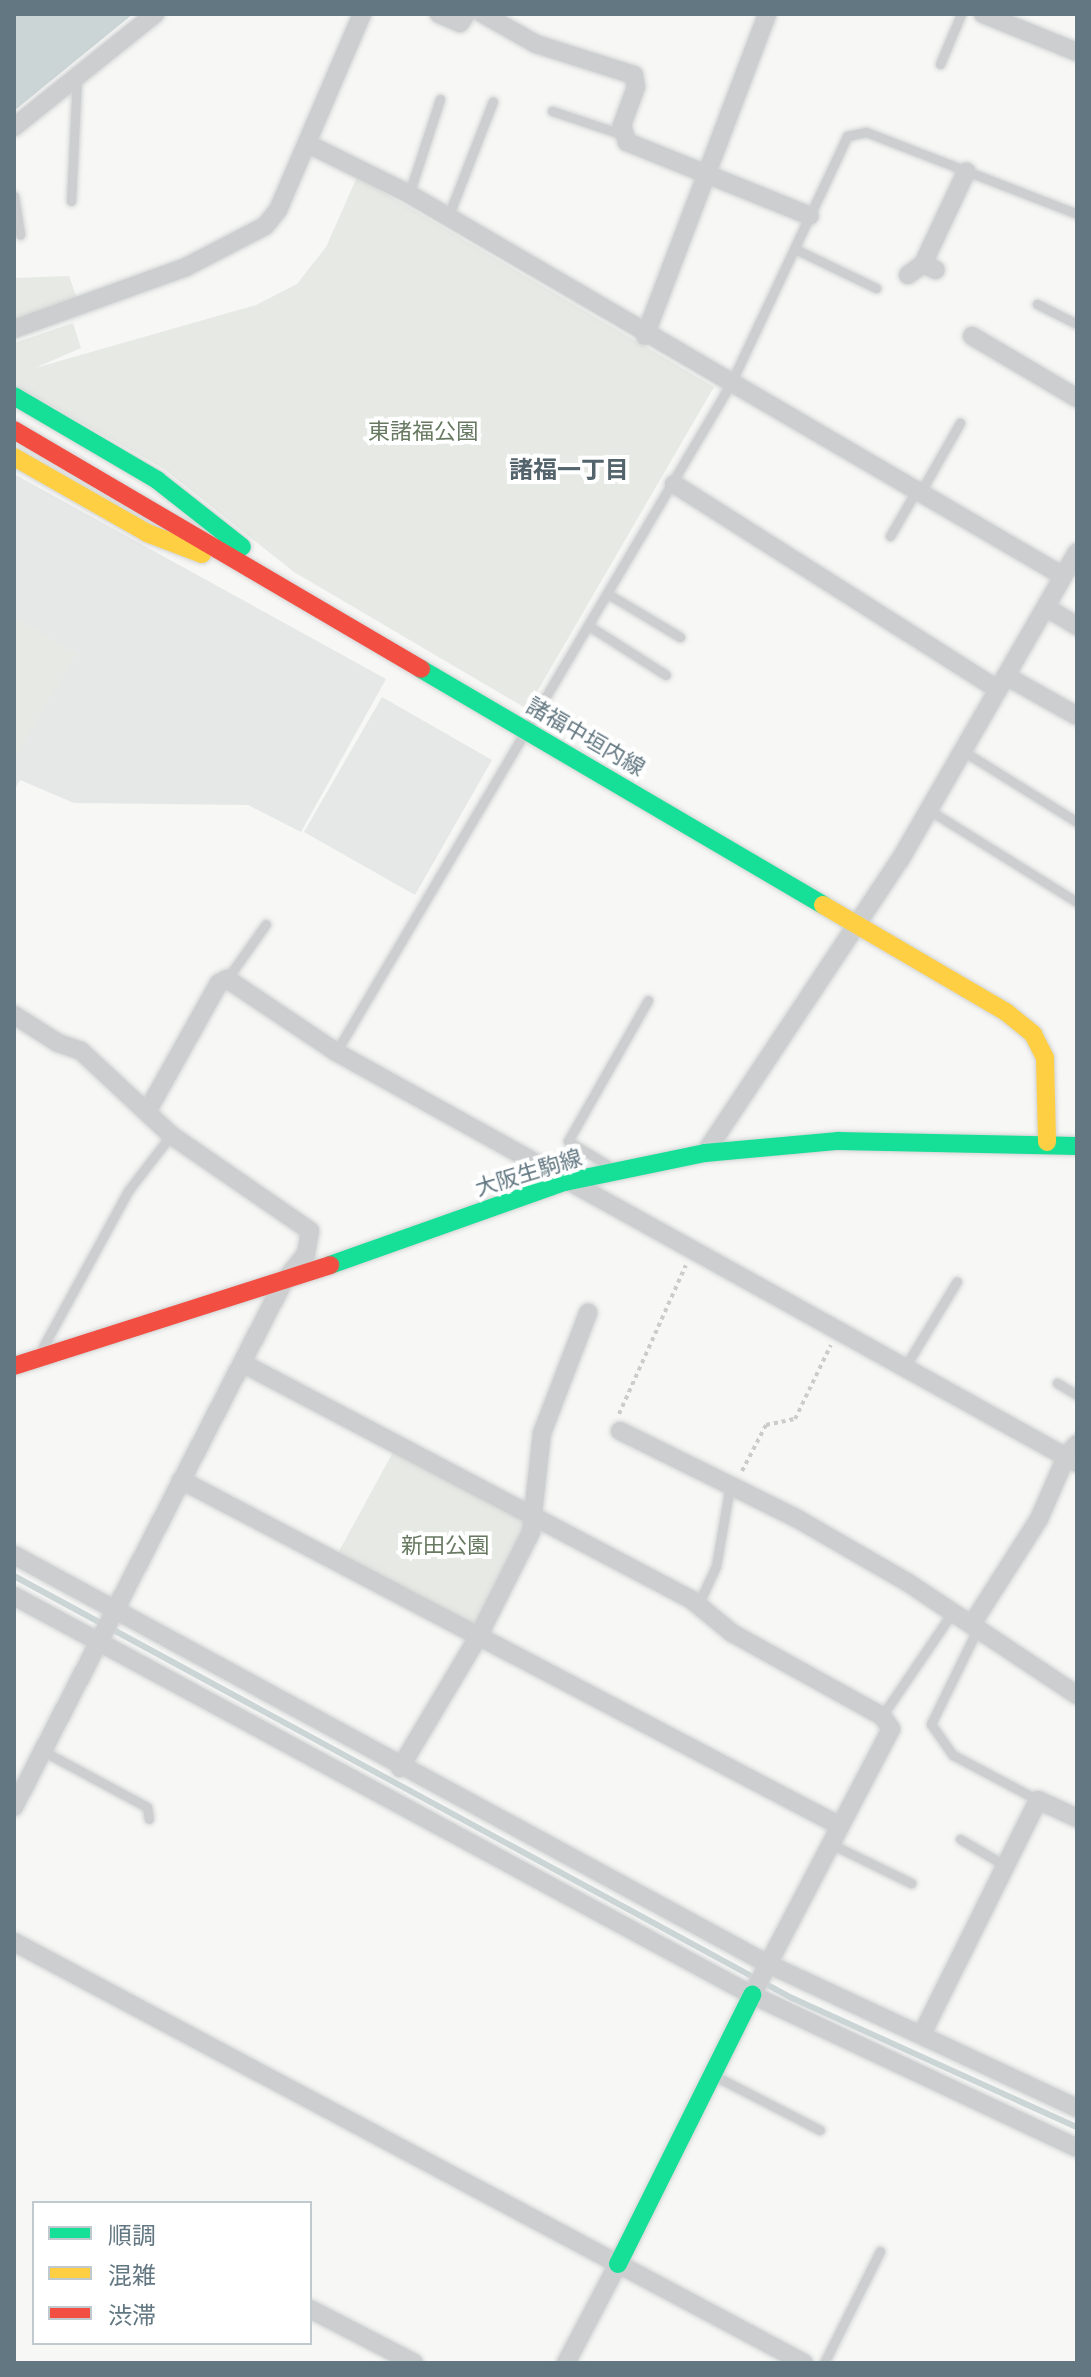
<!DOCTYPE html>
<meta charset="utf-8">
<style>
body{margin:0}
#map{position:relative;width:1091px;height:2377px;overflow:hidden;background:#f7f7f6;font-family:Ubuntu,"Noto Sans JP",sans-serif}
div>[style]{position:absolute}
.built>*{inset:0;background:#e6e7e7}
.green>*{inset:0;background:#e7eae4}
.water>*{inset:0;background:#cbd5d6}
.stream>*{height:6px;margin:-3px;padding:0 3px;transform-origin:3px;border-radius:3px;background:#cbd5d6}
.path>*{height:4px;margin-top:-2px;transform-origin:0;background:repeating-linear-gradient(90deg,#cbcccc 0 4px,transparent 0 8px)}
.roads{filter:drop-shadow(0 0 2px #d2d4d4) drop-shadow(0 0 2px #d2d4d4)}
.lane>*{height:9px;margin:-4.5px;padding:0 4.5px;transform-origin:4.5px;border-radius:4.5px;background:#cdcecf}
.street>*{height:18px;margin:-9px;padding:0 9px;transform-origin:9px;border-radius:9px;background:#cdcecf}
.fast>*{height:18px;margin:-9px;padding:0 9px;transform-origin:9px;border-radius:9px;background:#16e098}
.slow>*{height:18px;margin:-9px;padding:0 9px;transform-origin:9px;border-radius:9px;background:#ffcf43}
.jam>*{height:18px;margin:-9px;padding:0 9px;transform-origin:9px;border-radius:9px;background:#f24e42}
span{translate:-50% -50%;white-space:nowrap;text-align:center;line-height:1.15;-webkit-text-stroke:8px #fff;paint-order:stroke}
.park-label{font-size:22px;color:#687961}
.street-label{font-size:22px;color:#627781}
.neighbourhood-label{font-size:24px;color:#54646c;font-weight:700}
.frame{position:absolute;inset:0;border:16px solid #627781;pointer-events:none}
.legend{position:absolute;left:32px;top:2201px;width:280px;height:144px;box-sizing:border-box;background:#fff;border:2px solid #c0c9cd;margin:0;padding:10px 14px;list-style:none;font-size:24px;color:#627781}
.legend li{display:flex;align-items:center;gap:16px;height:40px}
.legend b{width:40px;border:2px solid #c0c9cd}
</style>
<div id="map">
<div class="built">
<div style="clip-path:polygon(14px 474px,386px 679px,301px 832px,248px 805px,74px 803px,20px 780px,14px 791px)"></div>
<div style="clip-path:polygon(382px 697px,492px 760px,415px 895px,304px 832px)"></div>
</div>
<div class="green">
<div style="clip-path:polygon(357px 177px,714px 387px,527px 709px,294px 572px,164px 469px,14px 385px,14px 343px,73px 323px,81px 348px,35px 368px,256px 305px,297px 284px,326px 247px)"></div>
<div style="clip-path:polygon(69px 276px,78px 301px,14px 323px,14px 278px)"></div>
<div style="clip-path:polygon(14px 617px,76px 654px,14px 759px)"></div>
<div style="clip-path:polygon(393px 1452px,520px 1515px,527px 1529px,479px 1622px,464px 1624px,337px 1555px)"></div>
</div>
<div class="water">
<div style="clip-path:polygon(14px 14px,133px 14px,14px 111px)"></div>
</div>
<div class="stream">
<div style="left:14px;top:1576px;width:885px;rotate:28.48deg"></div>
<div style="left:792px;top:1998px;width:313px;rotate:24.4deg"></div>
</div>
<div class="path">
<div style="left:619px;top:1414px;width:163px;rotate:-65.8deg"></div>
<div style="left:742px;top:1471px;width:52px;rotate:-62.4deg"></div>
<div style="left:766px;top:1425px;width:30px;rotate:-12deg"></div>
<div style="left:795px;top:1419px;width:82px;rotate:-64.1deg"></div>
</div>
<div class="roads">
<div class="lane">
<div style="left:940px;top:64px;width:54px;rotate:-67.2deg"></div>
<div style="left:552px;top:111px;width:73px;rotate:18.4deg"></div>
<div style="left:409px;top:194px;width:100px;rotate:-71.9deg"></div>
<div style="left:14px;top:196px;width:39px;rotate:81deg"></div>
<div style="left:71px;top:201px;width:124px;rotate:-87.2deg"></div>
<div style="left:448px;top:217px;width:124px;rotate:-68.8deg"></div>
<div style="left:795px;top:249px;width:90px;rotate:25.7deg"></div>
<div style="left:1037px;top:304px;width:45px;rotate:26.6deg"></div>
<div style="left:920px;top:493px;width:81px;rotate:-60.3deg"></div>
<div style="left:890px;top:536px;width:52px;rotate:-60deg"></div>
<div style="left:608px;top:594px;width:84px;rotate:30.8deg"></div>
<div style="left:589px;top:626px;width:91px;rotate:32.5deg"></div>
<div style="left:963px;top:751px;width:134px;rotate:31.9deg"></div>
<div style="left:929px;top:810px;width:174px;rotate:31.9deg"></div>
<div style="left:227px;top:979px;width:67px;rotate:-54.7deg"></div>
<div style="left:336px;top:1052px;width:777px;rotate:-59.44deg"></div>
<div style="left:731px;top:383px;width:273px;rotate:-64.8deg"></div>
<div style="left:847px;top:136px;width:19px;rotate:-12deg"></div>
<div style="left:866px;top:132px;width:226px;rotate:21.2deg"></div>
<div style="left:608px;top:1165px;width:47px;rotate:-149deg"></div>
<div style="left:568px;top:1141px;width:162px;rotate:-60.4deg"></div>
<div style="left:43px;top:1347px;width:178px;rotate:-61.4deg"></div>
<div style="left:128px;top:1191px;width:71px;rotate:-52.5deg"></div>
<div style="left:905px;top:1367px;width:100px;rotate:-58.8deg"></div>
<div style="left:1057px;top:1383px;width:23px;rotate:31deg"></div>
<div style="left:698px;top:1605px;width:43px;rotate:-65.2deg"></div>
<div style="left:716px;top:1566px;width:81px;rotate:-80.1deg"></div>
<div style="left:977px;top:1630px;width:105px;rotate:116.1deg"></div>
<div style="left:931px;top:1724px;width:38px;rotate:55deg"></div>
<div style="left:953px;top:1755px;width:96px;rotate:27.9deg"></div>
<div style="left:882px;top:1716px;width:125px;rotate:-55.8deg"></div>
<div style="left:43px;top:1751px;width:118px;rotate:28.3deg"></div>
<div style="left:147px;top:1807px;width:12px;rotate:81deg"></div>
<div style="left:960px;top:1839px;width:51px;rotate:30.6deg"></div>
<div style="left:833px;top:1845px;width:87px;rotate:26deg"></div>
<div style="left:713px;top:2075px;width:120px;rotate:27.2deg"></div>
<div style="left:824px;top:2363px;width:125px;rotate:-63.4deg"></div>
</div>
<div class="street">
<div style="left:439px;top:14px;width:23px;rotate:23deg"></div>
<div style="left:460px;top:23px;width:11px;rotate:-56deg"></div>
<div style="left:483px;top:14px;width:61px;rotate:29.5deg"></div>
<div style="left:536px;top:44px;width:103px;rotate:17.6deg"></div>
<div style="left:634px;top:75px;width:12px;rotate:81deg"></div>
<div style="left:636px;top:87px;width:40px;rotate:110.2deg"></div>
<div style="left:622px;top:125px;width:18px;rotate:74deg"></div>
<div style="left:627px;top:142px;width:197px;rotate:22deg"></div>
<div style="left:983px;top:14px;width:101px;rotate:22deg"></div>
<div style="left:14px;top:127px;width:181px;rotate:-38.7deg"></div>
<div style="left:308px;top:144px;width:113px;rotate:26.3deg"></div>
<div style="left:409px;top:194px;width:757px;rotate:30.29deg"></div>
<div style="left:923px;top:264px;width:102px;rotate:-64.9deg"></div>
<div style="left:908px;top:275px;width:19px;rotate:-36deg"></div>
<div style="left:923px;top:264px;width:14px;rotate:25deg"></div>
<div style="left:14px;top:329px;width:183px;rotate:-19.8deg"></div>
<div style="left:186px;top:267px;width:89px;rotate:-27.4deg"></div>
<div style="left:265px;top:226px;width:21px;rotate:-51deg"></div>
<div style="left:278px;top:210px;width:213px;rotate:-66.8deg"></div>
<div style="left:645px;top:336px;width:344px;rotate:-69.2deg"></div>
<div style="left:972px;top:336px;width:122px;rotate:30.6deg"></div>
<div style="left:674px;top:484px;width:384px;rotate:32.4deg"></div>
<div style="left:1047px;top:608px;width:35px;rotate:31deg"></div>
<div style="left:1006px;top:676px;width:81px;rotate:29.4deg"></div>
<div style="left:14px;top:1015px;width:52px;rotate:32.5deg"></div>
<div style="left:58px;top:1043px;width:24px;rotate:19deg"></div>
<div style="left:81px;top:1051px;width:123px;rotate:43deg"></div>
<div style="left:171px;top:1135px;width:169px;rotate:34.6deg"></div>
<div style="left:310px;top:1231px;width:23px;rotate:100deg"></div>
<div style="left:306px;top:1254px;width:35px;rotate:129deg"></div>
<div style="left:284px;top:1281px;width:591px;rotate:117.17deg"></div>
<div style="left:148px;top:1110px;width:145px;rotate:-60.8deg"></div>
<div style="left:219px;top:983px;width:9px;rotate:-27deg"></div>
<div style="left:227px;top:979px;width:131px;rotate:33.8deg"></div>
<div style="left:336px;top:1052px;width:847px;rotate:29.02deg"></div>
<div style="left:705px;top:1153px;width:352px;rotate:-56.4deg"></div>
<div style="left:900px;top:860px;width:355px;rotate:-60.1deg"></div>
<div style="left:242px;top:1363px;width:509px;rotate:27.77deg"></div>
<div style="left:692px;top:1600px;width:52px;rotate:39.5deg"></div>
<div style="left:732px;top:1633px;width:171px;rotate:29deg"></div>
<div style="left:882px;top:1716px;width:16px;rotate:55deg"></div>
<div style="left:891px;top:1729px;width:300px;rotate:117.6deg"></div>
<div style="left:620px;top:1431px;width:196px;rotate:26.3deg"></div>
<div style="left:796px;top:1518px;width:128px;rotate:30deg"></div>
<div style="left:907px;top:1582px;width:204px;rotate:33.6deg"></div>
<div style="left:181px;top:1480px;width:744px;rotate:27.7deg"></div>
<div style="left:14px;top:1555px;width:858px;rotate:28.48deg"></div>
<div style="left:768px;top:1964px;width:341px;rotate:25deg"></div>
<div style="left:14px;top:1596px;width:839px;rotate:28.4deg"></div>
<div style="left:752px;top:1995px;width:359px;rotate:25.2deg"></div>
<div style="left:972px;top:1624px;width:125px;rotate:-57.5deg"></div>
<div style="left:1039px;top:1519px;width:68px;rotate:-66.5deg"></div>
<div style="left:1066px;top:1457px;width:17px;rotate:-50deg"></div>
<div style="left:400px;top:1768px;width:150px;rotate:-59.2deg"></div>
<div style="left:477px;top:1639px;width:120px;rotate:-63.2deg"></div>
<div style="left:531px;top:1532px;width:100px;rotate:-83.7deg"></div>
<div style="left:542px;top:1433px;width:129px;rotate:-69deg"></div>
<div style="left:14px;top:1942px;width:895px;rotate:28.05deg"></div>
<div style="left:922px;top:2034px;width:261px;rotate:-63.6deg"></div>
<div style="left:1038px;top:1800px;width:43px;rotate:24.8deg"></div>
<div style="left:310px;top:2309px;width:117px;rotate:27.4deg"></div>
<div style="left:566px;top:2363px;width:112px;rotate:-62.3deg"></div>
</div>
<div class="fast">
<div style="left:14px;top:396px;width:166px;rotate:30.4deg"></div>
<div style="left:157px;top:480px;width:108px;rotate:38.2deg"></div>
<div style="left:421px;top:669px;width:466px;rotate:30.4deg"></div>
<div style="left:330px;top:1265px;width:249px;rotate:-19.5deg"></div>
<div style="left:565px;top:1182px;width:143px;rotate:-11.7deg"></div>
<div style="left:705px;top:1153px;width:134px;rotate:-5.2deg"></div>
<div style="left:838px;top:1141px;width:239px;rotate:1.2deg"></div>
<div style="left:618px;top:2264px;width:301px;rotate:-63.5deg"></div>
</div>
<div class="slow">
<div style="left:14px;top:457px;width:153px;rotate:29.7deg"></div>
<div style="left:147px;top:533px;width:59px;rotate:20.9deg"></div>
<div style="left:823px;top:905px;width:212px;rotate:30.3deg"></div>
<div style="left:1006px;top:1012px;width:35px;rotate:39deg"></div>
<div style="left:1033px;top:1034px;width:27px;rotate:63deg"></div>
<div style="left:1045px;top:1058px;width:84px;rotate:88.6deg"></div>
</div>
<div class="jam">
<div style="left:14px;top:430px;width:472px;rotate:30.4deg"></div>
<div style="left:14px;top:1366px;width:332px;rotate:-17.7deg"></div>
</div>
</div>
<div class="park-label">
<span style="left:423px;top:431px">東諸福公園</span>
<span style="left:445px;top:1545px">新田公園</span>
</div>
<div class="street-label">
<span style="left:586px;top:736px;rotate:30deg">諸福中垣内線</span>
<span style="left:528px;top:1172px;rotate:-17deg">大阪生駒線</span>
</div>
<div class="neighbourhood-label">
<span style="left:569px;top:470px">諸福一丁目</span>
</div>
<div class="frame"></div>
<ul class="legend">
<li><b style="height:10px;background:#16e098"></b>順調</li>
<li><b style="height:10px;background:#ffcf43"></b>混雑</li>
<li><b style="height:10px;background:#f24e42"></b>渋滞</li>
</ul>
</div>
